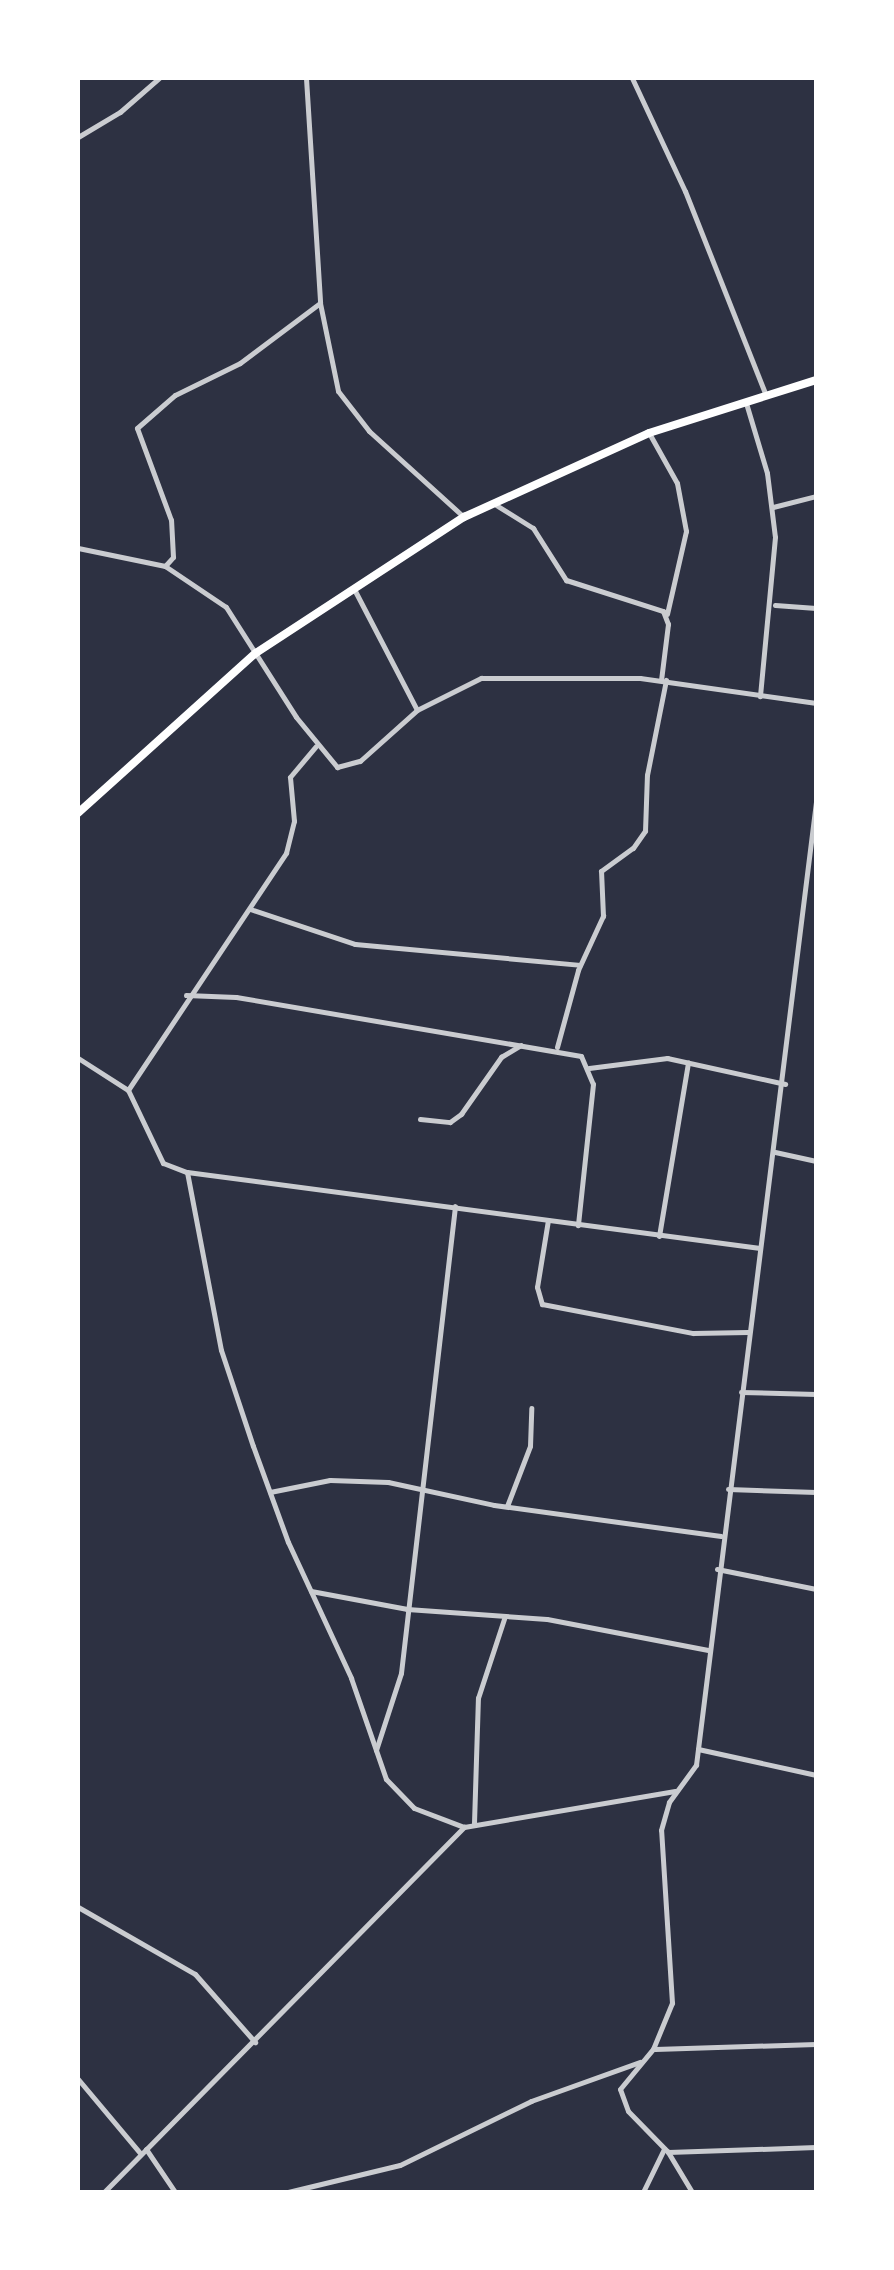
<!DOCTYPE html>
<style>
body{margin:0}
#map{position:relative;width:894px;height:2270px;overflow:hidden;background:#2d3142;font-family:"Work Sans",sans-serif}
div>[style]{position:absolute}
.minor>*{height:5px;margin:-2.5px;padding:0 2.5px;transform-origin:2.5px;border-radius:2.5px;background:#caccd0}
.trunk>*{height:8px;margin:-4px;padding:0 4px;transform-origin:4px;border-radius:4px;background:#fff}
span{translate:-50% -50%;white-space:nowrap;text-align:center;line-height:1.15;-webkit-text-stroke:8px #fff;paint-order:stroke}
.frame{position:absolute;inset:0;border:80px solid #fff;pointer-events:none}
</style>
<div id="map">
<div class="minor">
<div style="left:306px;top:78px;width:225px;rotate:86.4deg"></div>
<div style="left:320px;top:303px;width:90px;rotate:78.4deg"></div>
<div style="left:338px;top:391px;width:51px;rotate:52.2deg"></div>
<div style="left:369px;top:431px;width:128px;rotate:42.2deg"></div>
<div style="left:632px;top:78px;width:125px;rotate:64.9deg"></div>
<div style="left:685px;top:191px;width:217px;rotate:68.4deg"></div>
<div style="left:78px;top:137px;width:49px;rotate:-30.8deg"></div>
<div style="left:120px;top:112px;width:52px;rotate:-41.1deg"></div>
<div style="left:746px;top:403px;width:73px;rotate:73.3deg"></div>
<div style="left:767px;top:473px;width:64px;rotate:82.9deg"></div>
<div style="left:775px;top:537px;width:160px;rotate:95.4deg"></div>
<div style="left:649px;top:433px;width:57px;rotate:60.8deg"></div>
<div style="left:677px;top:483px;width:49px;rotate:79.4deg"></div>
<div style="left:686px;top:531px;width:85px;rotate:102.9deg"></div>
<div style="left:496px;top:505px;width:44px;rotate:31.9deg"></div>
<div style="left:533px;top:528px;width:62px;rotate:57.6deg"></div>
<div style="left:566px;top:580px;width:102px;rotate:17.7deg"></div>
<div style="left:663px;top:611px;width:14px;rotate:69deg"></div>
<div style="left:668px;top:624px;width:56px;rotate:97.1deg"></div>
<div style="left:773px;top:507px;width:44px;rotate:-14.3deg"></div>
<div style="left:78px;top:548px;width:89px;rotate:11.7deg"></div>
<div style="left:165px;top:566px;width:73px;rotate:33.9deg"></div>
<div style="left:226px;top:607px;width:130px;rotate:57.5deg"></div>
<div style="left:296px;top:717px;width:65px;rotate:50.6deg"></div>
<div style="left:337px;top:767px;width:24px;rotate:-15deg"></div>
<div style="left:360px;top:761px;width:76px;rotate:-41.8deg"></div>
<div style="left:417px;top:710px;width:72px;rotate:-26.6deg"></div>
<div style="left:481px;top:678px;width:159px"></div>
<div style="left:640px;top:678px;width:178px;rotate:8.1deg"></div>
<div style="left:165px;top:566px;width:12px;rotate:-48deg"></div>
<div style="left:173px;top:557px;width:37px;rotate:-93deg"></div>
<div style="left:171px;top:520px;width:98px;rotate:-110.3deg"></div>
<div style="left:137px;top:428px;width:50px;rotate:-41deg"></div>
<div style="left:175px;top:395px;width:72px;rotate:-26.2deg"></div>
<div style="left:240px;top:363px;width:100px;rotate:-36.9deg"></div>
<div style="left:354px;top:589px;width:136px;rotate:62.5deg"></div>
<div style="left:775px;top:605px;width:41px;rotate:4.2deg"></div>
<div style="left:250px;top:909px;width:111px;rotate:18.4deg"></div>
<div style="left:355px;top:944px;width:226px;rotate:5.3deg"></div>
<div style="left:186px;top:995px;width:50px;rotate:2.3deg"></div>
<div style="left:236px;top:997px;width:350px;rotate:9.7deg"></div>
<div style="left:581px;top:1056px;width:30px;rotate:67deg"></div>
<div style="left:593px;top:1084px;width:142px;rotate:96.1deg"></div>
<div style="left:557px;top:1047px;width:80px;rotate:-74.7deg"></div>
<div style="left:578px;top:970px;width:60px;rotate:-65.2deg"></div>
<div style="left:603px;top:916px;width:45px;rotate:-92.5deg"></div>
<div style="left:601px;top:871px;width:39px;rotate:-36deg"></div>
<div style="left:633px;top:848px;width:21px;rotate:-55deg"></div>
<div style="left:645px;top:831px;width:56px;rotate:-88deg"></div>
<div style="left:647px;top:775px;width:97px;rotate:-78.7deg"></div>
<div style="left:78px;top:1058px;width:59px;rotate:32.6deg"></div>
<div style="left:128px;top:1090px;width:81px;rotate:64.4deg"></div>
<div style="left:163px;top:1163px;width:26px;rotate:21deg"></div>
<div style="left:187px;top:1172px;width:578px;rotate:7.56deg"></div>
<div style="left:589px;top:1068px;width:79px;rotate:-7.3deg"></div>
<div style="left:667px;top:1058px;width:121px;rotate:12.4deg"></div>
<div style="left:128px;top:1090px;width:285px;rotate:-56.3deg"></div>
<div style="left:286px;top:853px;width:33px;rotate:-76deg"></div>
<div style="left:294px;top:821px;width:44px;rotate:-95.2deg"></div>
<div style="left:290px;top:777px;width:40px;rotate:-50deg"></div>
<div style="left:420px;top:1119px;width:30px;rotate:6deg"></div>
<div style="left:450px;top:1122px;width:14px;rotate:-36deg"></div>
<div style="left:461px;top:1114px;width:70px;rotate:-54.9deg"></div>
<div style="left:501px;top:1057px;width:23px;rotate:-31deg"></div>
<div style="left:775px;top:1152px;width:42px;rotate:12.4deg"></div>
<div style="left:187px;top:1172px;width:181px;rotate:79.2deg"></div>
<div style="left:221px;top:1350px;width:101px;rotate:71.6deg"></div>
<div style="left:253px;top:1446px;width:102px;rotate:70deg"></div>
<div style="left:288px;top:1542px;width:150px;rotate:65.1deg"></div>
<div style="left:351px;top:1678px;width:107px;rotate:70.9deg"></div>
<div style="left:386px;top:1779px;width:40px;rotate:46deg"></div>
<div style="left:414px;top:1808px;width:53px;rotate:20.8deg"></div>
<div style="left:548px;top:1220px;width:68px;rotate:99.3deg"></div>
<div style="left:537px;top:1287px;width:18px;rotate:74deg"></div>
<div style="left:542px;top:1304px;width:154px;rotate:10.9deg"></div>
<div style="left:693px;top:1333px;width:55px;rotate:-1deg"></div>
<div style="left:659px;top:1236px;width:176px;rotate:-80.5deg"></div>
<div style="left:741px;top:1392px;width:75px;rotate:1.5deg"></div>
<div style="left:728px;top:1489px;width:88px;rotate:2deg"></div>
<div style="left:270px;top:1492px;width:61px;rotate:-11.3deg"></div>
<div style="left:330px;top:1480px;width:58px;rotate:2deg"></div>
<div style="left:388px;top:1482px;width:108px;rotate:12.2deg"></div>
<div style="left:494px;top:1505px;width:229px;rotate:7.8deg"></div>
<div style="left:507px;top:1506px;width:64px;rotate:-69deg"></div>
<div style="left:530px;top:1446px;width:38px;rotate:-88deg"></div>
<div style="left:717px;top:1569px;width:101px;rotate:11.4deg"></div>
<div style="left:311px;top:1591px;width:98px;rotate:10.6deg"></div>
<div style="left:407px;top:1609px;width:140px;rotate:4.1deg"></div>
<div style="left:547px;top:1619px;width:164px;rotate:10.9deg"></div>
<div style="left:698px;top:1749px;width:121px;rotate:12.4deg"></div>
<div style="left:376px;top:1750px;width:81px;rotate:-72deg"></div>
<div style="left:401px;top:1673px;width:470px;rotate:-83.4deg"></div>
<div style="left:474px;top:1823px;width:125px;rotate:-88.2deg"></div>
<div style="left:478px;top:1698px;width:86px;rotate:-71.8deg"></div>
<div style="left:78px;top:1907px;width:135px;rotate:29.8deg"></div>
<div style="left:195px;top:1974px;width:91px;rotate:48.6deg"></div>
<div style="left:655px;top:2049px;width:161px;rotate:-1.8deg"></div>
<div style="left:78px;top:2079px;width:97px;rotate:50deg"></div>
<div style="left:146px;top:2149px;width:52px;rotate:56deg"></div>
<div style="left:668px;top:2152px;width:148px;rotate:-1.9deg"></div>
<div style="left:104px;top:2192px;width:513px;rotate:-45.4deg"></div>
<div style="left:464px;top:1827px;width:214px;rotate:-9.7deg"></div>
<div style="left:288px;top:2192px;width:115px;rotate:-13.6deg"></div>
<div style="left:400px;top:2165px;width:146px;rotate:-26deg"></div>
<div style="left:531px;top:2101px;width:116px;rotate:-19.7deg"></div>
<div style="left:643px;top:2192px;width:48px;rotate:-64deg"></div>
<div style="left:692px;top:2192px;width:47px;rotate:-121deg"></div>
<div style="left:668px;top:2152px;width:57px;rotate:-134.3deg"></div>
<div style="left:628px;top:2111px;width:23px;rotate:-110deg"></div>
<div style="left:620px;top:2089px;width:52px;rotate:-50.5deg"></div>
<div style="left:653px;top:2049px;width:50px;rotate:-67.6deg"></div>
<div style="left:672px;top:2003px;width:173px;rotate:-93.6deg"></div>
<div style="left:661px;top:1830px;width:29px;rotate:-74deg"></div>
<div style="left:669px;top:1802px;width:46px;rotate:-53.9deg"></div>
<div style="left:696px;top:1765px;width:971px;rotate:-82.9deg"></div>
</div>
<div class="trunk">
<div style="left:78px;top:813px;width:239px;rotate:-42deg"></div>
<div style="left:256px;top:653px;width:249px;rotate:-33.2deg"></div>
<div style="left:464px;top:517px;width:203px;rotate:-24.4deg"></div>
<div style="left:649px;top:433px;width:175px;rotate:-17.6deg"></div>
</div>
<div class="frame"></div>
</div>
